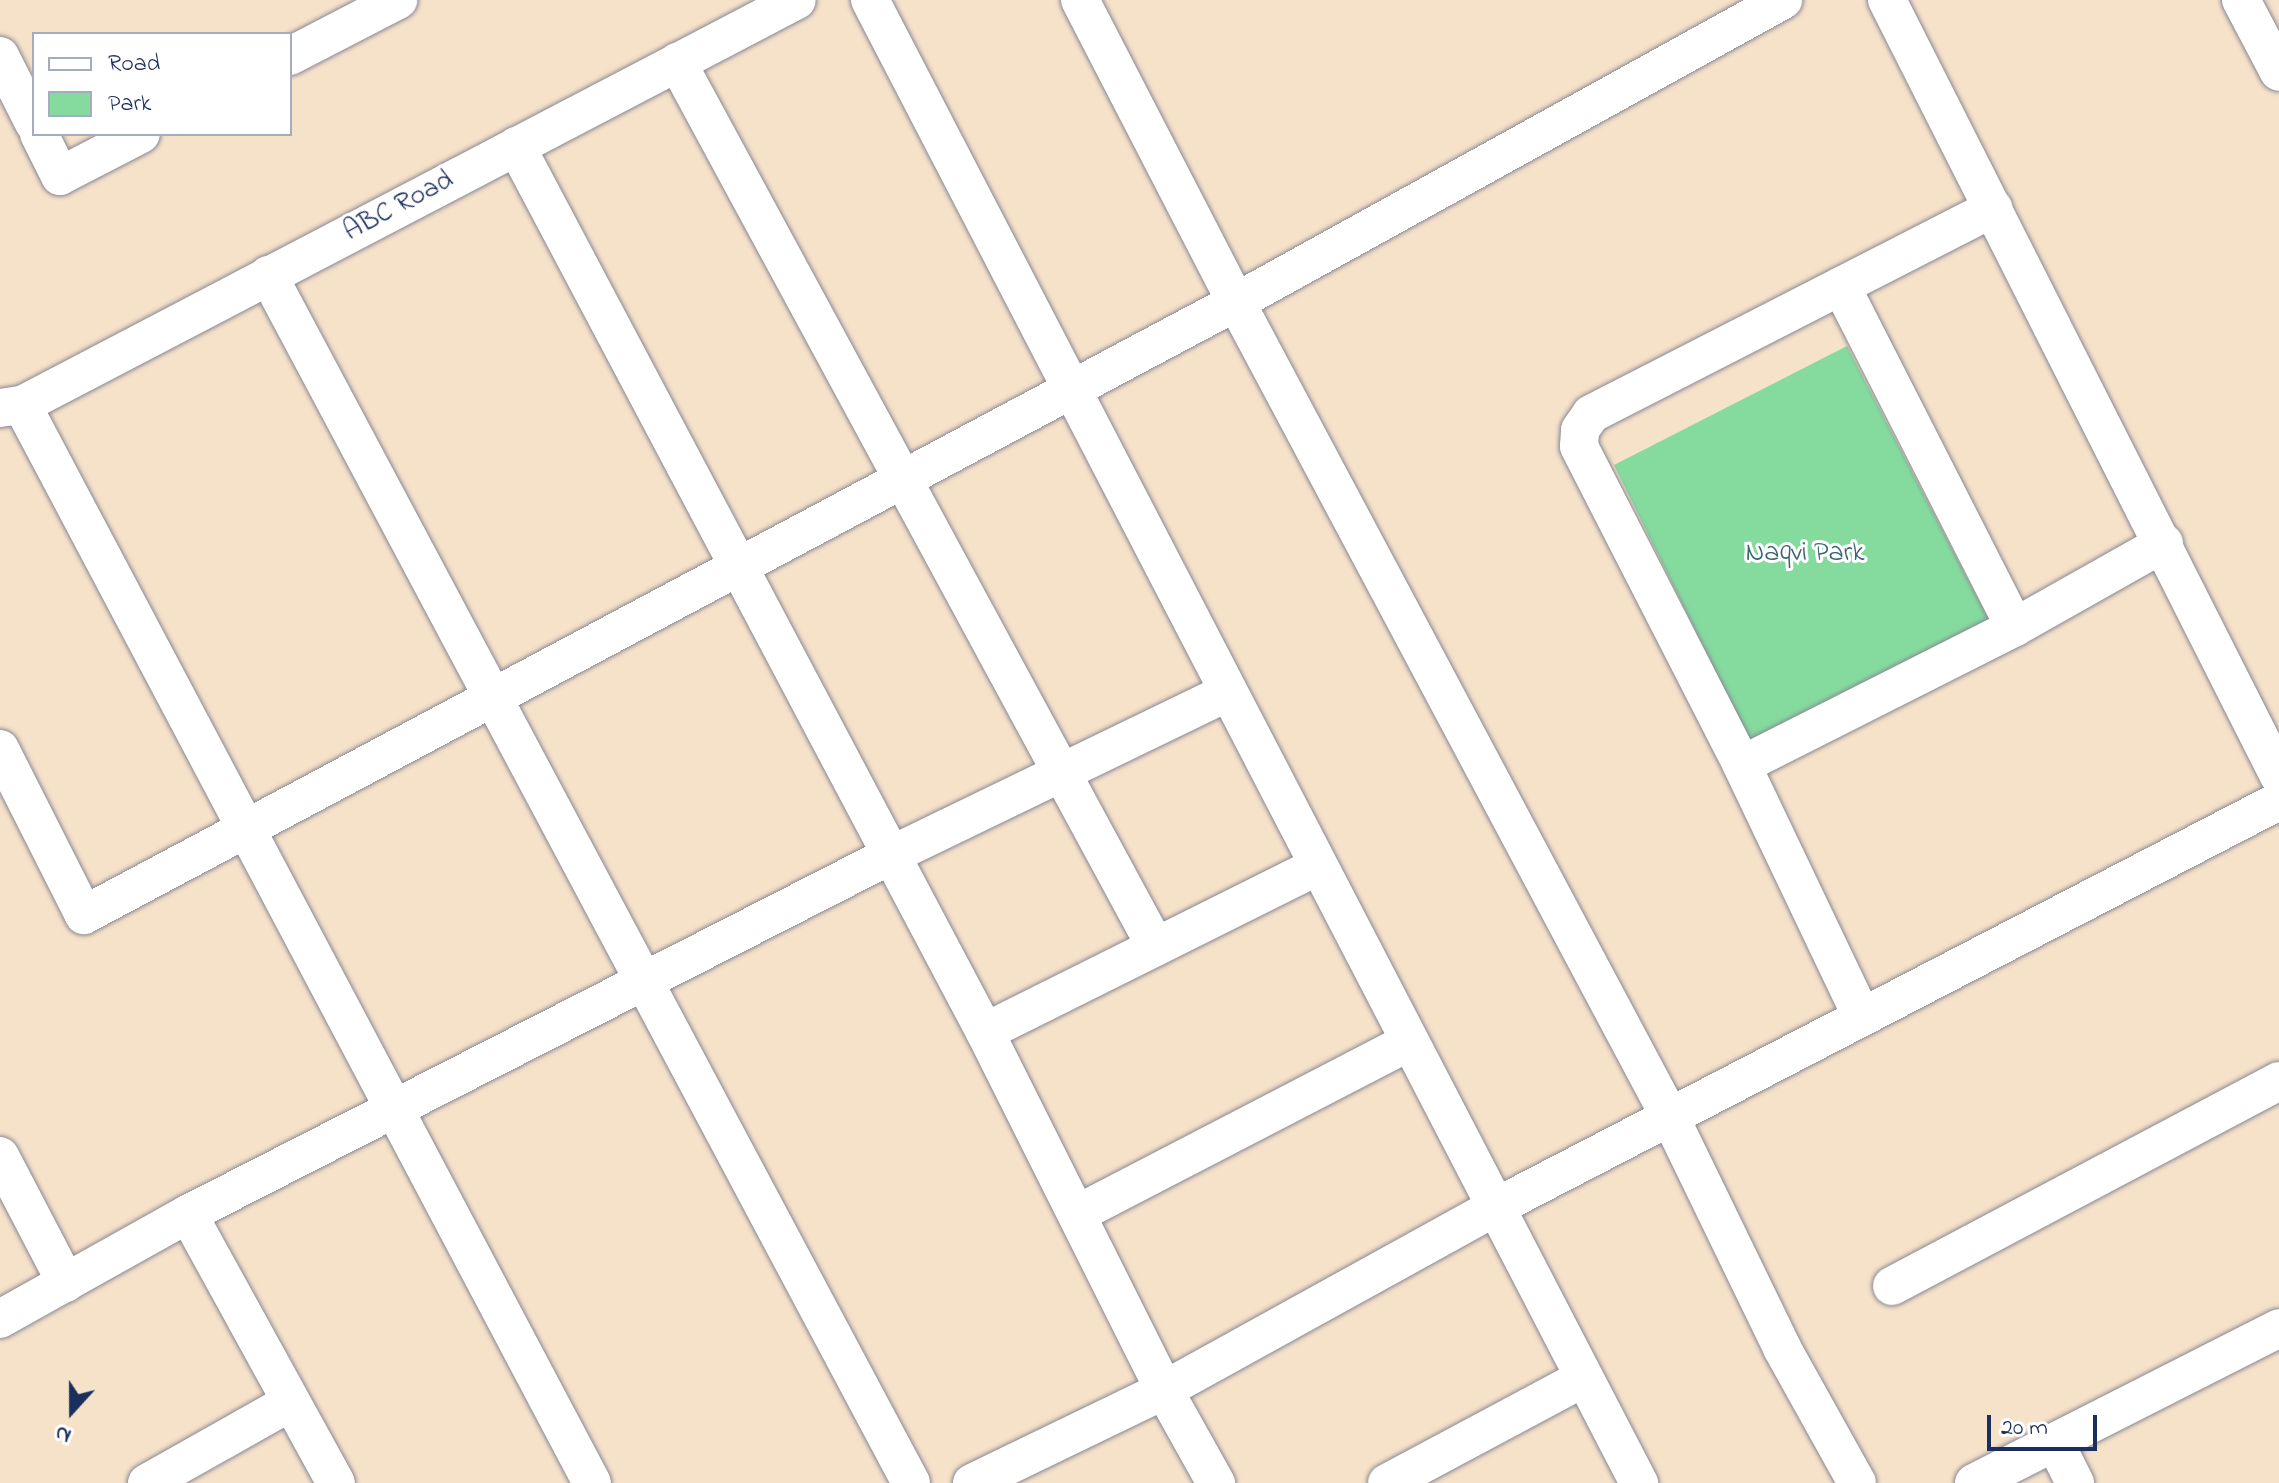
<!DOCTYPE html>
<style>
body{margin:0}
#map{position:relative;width:2279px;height:1483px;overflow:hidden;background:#f6e1c9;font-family:"Indie Flower",sans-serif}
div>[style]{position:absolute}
.green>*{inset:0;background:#85db9e}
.roads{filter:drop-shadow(0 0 2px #888894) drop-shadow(0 0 2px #888894)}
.minor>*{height:38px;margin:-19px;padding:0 19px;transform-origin:19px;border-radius:19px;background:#fff}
span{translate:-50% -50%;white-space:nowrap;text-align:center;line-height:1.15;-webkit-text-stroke:6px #fff;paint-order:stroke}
.street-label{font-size:28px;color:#1b2f5e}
.park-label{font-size:28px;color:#3b6371}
.legend{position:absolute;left:32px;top:32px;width:260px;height:104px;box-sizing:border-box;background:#fff;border:2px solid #a4acbf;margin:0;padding:10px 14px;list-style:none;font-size:24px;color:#1b2f5e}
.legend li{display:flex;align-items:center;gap:16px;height:40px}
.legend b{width:40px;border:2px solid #a4acbf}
.north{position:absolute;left:32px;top:1371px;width:80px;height:80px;-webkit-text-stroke:6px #fff;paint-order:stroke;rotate:201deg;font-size:22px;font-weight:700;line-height:32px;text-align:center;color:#1b2f5e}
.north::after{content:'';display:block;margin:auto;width:28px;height:36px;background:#1b2f5e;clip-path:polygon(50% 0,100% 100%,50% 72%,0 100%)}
.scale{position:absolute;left:1987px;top:1415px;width:110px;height:36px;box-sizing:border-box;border:4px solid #1b2f5e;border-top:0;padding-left:10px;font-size:24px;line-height:28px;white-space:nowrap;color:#1b2f5e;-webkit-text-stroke:6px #fff;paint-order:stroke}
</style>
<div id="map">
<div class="green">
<div style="clip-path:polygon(1847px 346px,1991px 624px,1751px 744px,1614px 465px)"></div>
</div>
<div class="roads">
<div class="minor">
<div style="left:870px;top:0;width:1671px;rotate:62.59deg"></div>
<div style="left:1080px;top:0;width:340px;rotate:62.7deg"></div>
<div style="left:1236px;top:302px;width:926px;rotate:61.97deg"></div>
<div style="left:1671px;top:1119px;width:254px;rotate:64.1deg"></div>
<div style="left:1782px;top:1348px;width:154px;rotate:60.9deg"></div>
<div style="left:1887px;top:0;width:869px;rotate:63.2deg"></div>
<div style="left:2241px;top:0;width:81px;rotate:62.2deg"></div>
<div style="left:0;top:56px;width:75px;rotate:63.1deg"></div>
<div style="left:290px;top:56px;width:122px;rotate:-27.4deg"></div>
<div style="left:677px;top:62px;width:1006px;rotate:61.58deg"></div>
<div style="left:39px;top:134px;width:47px;rotate:63.4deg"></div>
<div style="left:60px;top:176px;width:91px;rotate:-27.4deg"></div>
<div style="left:516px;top:146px;width:1002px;rotate:62.11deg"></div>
<div style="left:985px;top:1032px;width:400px;rotate:63.4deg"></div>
<div style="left:1164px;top:1390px;width:107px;rotate:60.8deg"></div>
<div style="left:268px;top:275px;width:1368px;rotate:61.97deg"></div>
<div style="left:1841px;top:286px;width:383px;rotate:63deg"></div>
<div style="left:22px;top:405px;width:1219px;rotate:62.13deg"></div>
<div style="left:0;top:408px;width:22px;rotate:-8deg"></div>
<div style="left:22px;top:405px;width:874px;rotate:-27.59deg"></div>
<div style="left:0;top:749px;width:186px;rotate:63.2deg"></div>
<div style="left:84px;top:915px;width:1305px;rotate:-28.02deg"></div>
<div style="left:1236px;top:302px;width:625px;rotate:-28.9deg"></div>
<div style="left:1742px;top:765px;width:306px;rotate:-26.8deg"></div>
<div style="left:2015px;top:627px;width:171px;rotate:-29.4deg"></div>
<div style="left:1861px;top:1015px;width:277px;rotate:-115.5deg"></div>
<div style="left:1742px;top:765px;width:358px;rotate:-117.1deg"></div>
<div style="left:1579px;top:446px;width:16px;rotate:-86deg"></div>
<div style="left:1580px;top:430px;width:19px;rotate:-55deg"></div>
<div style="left:1591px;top:414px;width:452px;rotate:-27.1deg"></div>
<div style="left:985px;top:1032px;width:372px;rotate:-26.5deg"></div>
<div style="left:0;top:1156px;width:143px;rotate:62.5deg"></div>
<div style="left:188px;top:1214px;width:307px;rotate:61.2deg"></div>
<div style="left:1077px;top:1214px;width:374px;rotate:-27.4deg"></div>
<div style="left:1892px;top:1286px;width:438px;rotate:-27.9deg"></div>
<div style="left:0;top:1319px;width:215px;rotate:-29.2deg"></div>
<div style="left:188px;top:1214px;width:789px;rotate:-27.05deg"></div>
<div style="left:891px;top:855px;width:374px;rotate:-25.8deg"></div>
<div style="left:2055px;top:1443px;width:45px;rotate:63.4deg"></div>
<div style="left:147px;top:1483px;width:165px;rotate:-29.4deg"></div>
<div style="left:972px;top:1483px;width:213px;rotate:-25.8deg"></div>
<div style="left:1164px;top:1390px;width:379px;rotate:-28.9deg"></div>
<div style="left:1496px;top:1207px;width:882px;rotate:-27.41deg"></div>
<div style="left:1387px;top:1483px;width:223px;rotate:-28.1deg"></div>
<div style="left:1974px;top:1483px;width:342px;rotate:-26.9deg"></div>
</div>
</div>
<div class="street-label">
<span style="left:399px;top:207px;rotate:-28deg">ABC Road</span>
</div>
<div class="park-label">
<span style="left:1805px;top:554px">Naqvi Park</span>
</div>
<ul class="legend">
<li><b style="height:10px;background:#fff"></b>Road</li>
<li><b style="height:22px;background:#85db9e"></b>Park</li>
</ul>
<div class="north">N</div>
<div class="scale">20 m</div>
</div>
